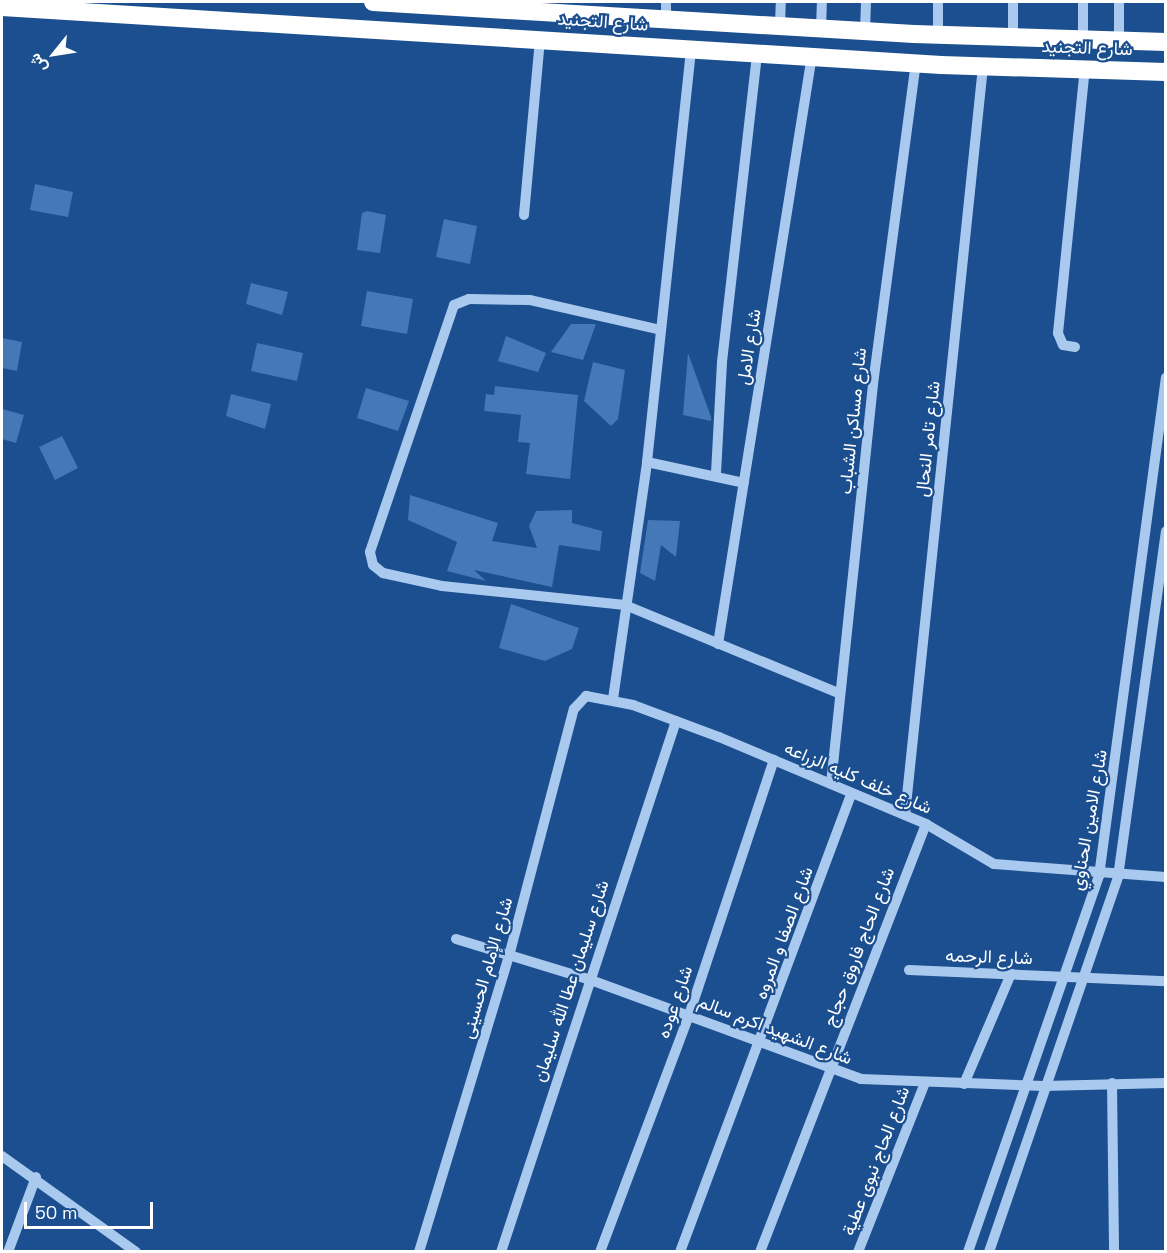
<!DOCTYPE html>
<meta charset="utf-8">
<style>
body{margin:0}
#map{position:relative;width:1167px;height:1253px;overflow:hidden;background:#1b4f8f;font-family:"Space Grotesk",Vazirmatn,sans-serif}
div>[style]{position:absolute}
.building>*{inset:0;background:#4478b7}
.minor>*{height:10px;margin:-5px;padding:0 5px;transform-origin:5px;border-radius:5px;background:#a9c9ee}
.highway>*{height:18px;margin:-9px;padding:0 9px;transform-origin:9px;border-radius:9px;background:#fff}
span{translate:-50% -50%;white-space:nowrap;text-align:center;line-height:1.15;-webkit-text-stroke:4.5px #1b4f8f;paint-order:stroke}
.street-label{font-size:18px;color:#fff}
.frame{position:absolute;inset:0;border:3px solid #fff;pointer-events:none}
.north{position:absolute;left:24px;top:24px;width:60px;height:60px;-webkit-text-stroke:4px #1b4f8f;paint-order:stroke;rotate:240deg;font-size:16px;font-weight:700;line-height:24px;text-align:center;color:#fff}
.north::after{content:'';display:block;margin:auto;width:21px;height:27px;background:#fff;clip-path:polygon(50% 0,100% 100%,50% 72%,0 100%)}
.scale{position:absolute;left:24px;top:1202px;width:129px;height:27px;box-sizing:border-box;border:3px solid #fff;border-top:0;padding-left:8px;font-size:18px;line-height:21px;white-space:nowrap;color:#fff;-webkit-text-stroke:4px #1b4f8f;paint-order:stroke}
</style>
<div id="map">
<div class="building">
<div style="clip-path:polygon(35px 184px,73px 192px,68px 217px,30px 210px)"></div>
<div style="clip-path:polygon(367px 211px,386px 215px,380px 253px,357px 250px,362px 213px)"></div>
<div style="clip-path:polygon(444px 219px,477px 226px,470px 264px,436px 257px)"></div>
<div style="clip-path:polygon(251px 283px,288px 292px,282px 315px,246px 304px)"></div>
<div style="clip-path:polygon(367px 291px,413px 299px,407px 334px,361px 326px)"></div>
<div style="clip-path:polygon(571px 324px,596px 324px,583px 360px,551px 352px)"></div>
<div style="clip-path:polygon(506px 336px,546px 353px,538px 372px,498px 361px)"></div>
<div style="clip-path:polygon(2px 338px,22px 342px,17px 371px,2px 368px)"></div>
<div style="clip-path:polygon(257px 343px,303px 353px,297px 381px,251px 371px)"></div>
<div style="clip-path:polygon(688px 353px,711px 417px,711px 421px,683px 415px)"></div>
<div style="clip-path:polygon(593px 362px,625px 370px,618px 419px,611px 426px,584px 401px)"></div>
<div style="clip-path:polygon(495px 386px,578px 395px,570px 479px,526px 474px,530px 443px,518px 442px,521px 415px,484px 411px,486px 394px,494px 395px)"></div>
<div style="clip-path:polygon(366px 388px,409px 401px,398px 431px,357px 418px)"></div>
<div style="clip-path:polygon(231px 394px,271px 404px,265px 429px,226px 416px)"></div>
<div style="clip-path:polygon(2px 409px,24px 415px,16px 443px,2px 439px)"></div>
<div style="clip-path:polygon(62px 436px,78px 468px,55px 480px,39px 447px)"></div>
<div style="clip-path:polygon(410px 495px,498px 523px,492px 541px,537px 548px,529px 526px,536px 511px,572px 510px,572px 523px,602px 531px,600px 551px,559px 545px,552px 587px,474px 570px,486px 581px,447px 571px,457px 542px,408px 520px)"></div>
<div style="clip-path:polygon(648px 520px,680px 521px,676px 557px,661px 545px,655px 581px,640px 573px)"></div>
<div style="clip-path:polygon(511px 604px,579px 628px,572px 649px,545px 661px,499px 648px)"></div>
</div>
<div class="minor">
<div style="left:666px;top:2px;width:16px;rotate:90deg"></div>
<div style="left:938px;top:2px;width:33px;rotate:90deg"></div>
<div style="left:780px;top:25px;width:23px;rotate:-88deg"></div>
<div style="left:821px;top:28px;width:26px;rotate:-88deg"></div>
<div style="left:865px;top:31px;width:29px;rotate:-88deg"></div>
<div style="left:1013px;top:37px;width:35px;rotate:-90deg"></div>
<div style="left:1083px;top:39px;width:37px;rotate:-90deg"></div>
<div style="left:1119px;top:40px;width:38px;rotate:-90deg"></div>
<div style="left:524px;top:215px;width:177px;rotate:-84.8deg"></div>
<div style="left:661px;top:330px;width:134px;rotate:-167.1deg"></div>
<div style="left:530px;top:300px;width:61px;rotate:-179.1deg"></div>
<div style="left:469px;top:299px;width:16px;rotate:158deg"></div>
<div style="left:454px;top:305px;width:261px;rotate:108.8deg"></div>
<div style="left:370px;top:552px;width:13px;rotate:77deg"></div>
<div style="left:373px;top:565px;width:13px;rotate:39deg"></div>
<div style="left:383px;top:573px;width:60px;rotate:12.4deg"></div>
<div style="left:442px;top:586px;width:184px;rotate:5.9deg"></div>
<div style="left:625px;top:605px;width:231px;rotate:22.4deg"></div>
<div style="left:1075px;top:347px;width:12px;rotate:-171deg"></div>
<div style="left:1063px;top:345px;width:13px;rotate:-113deg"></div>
<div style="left:1058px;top:333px;width:265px;rotate:-84.2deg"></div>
<div style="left:647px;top:462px;width:99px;rotate:12.2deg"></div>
<div style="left:716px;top:473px;width:111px;rotate:-86.9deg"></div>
<div style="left:722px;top:362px;width:311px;rotate:-83.5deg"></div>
<div style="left:718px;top:644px;width:596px;rotate:-80.93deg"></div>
<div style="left:613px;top:699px;width:239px;rotate:-81.8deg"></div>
<div style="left:647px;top:462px;width:415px;rotate:-83.9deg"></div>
<div style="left:831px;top:784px;width:402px;rotate:-84deg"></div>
<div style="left:873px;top:384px;width:324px;rotate:-82.4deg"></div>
<div style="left:905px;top:815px;width:752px;rotate:-84.05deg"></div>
<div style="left:456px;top:939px;width:138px;rotate:16.9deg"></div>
<div style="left:588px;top:979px;width:291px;rotate:20.1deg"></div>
<div style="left:861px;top:1079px;width:183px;rotate:2.2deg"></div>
<div style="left:1044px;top:1086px;width:122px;rotate:-1.4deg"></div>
<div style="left:909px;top:970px;width:257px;rotate:2.5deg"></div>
<div style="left:1112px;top:1083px;width:169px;rotate:89.3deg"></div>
<div style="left:964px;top:1084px;width:120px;rotate:-66.9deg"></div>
<div style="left:2px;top:1156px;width:165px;rotate:35.6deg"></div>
<div style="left:8px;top:1252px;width:80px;rotate:-69.5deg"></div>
<div style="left:419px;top:1252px;width:309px;rotate:-73.1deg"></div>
<div style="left:509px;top:956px;width:255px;rotate:-75.3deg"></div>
<div style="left:574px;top:709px;width:18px;rotate:-47deg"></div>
<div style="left:586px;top:696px;width:48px;rotate:10.8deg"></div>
<div style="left:633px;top:705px;width:92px;rotate:20.4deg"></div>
<div style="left:719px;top:737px;width:225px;rotate:22.8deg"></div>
<div style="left:926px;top:824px;width:79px;rotate:30.5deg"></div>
<div style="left:994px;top:864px;width:172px;rotate:4.3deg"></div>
<div style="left:501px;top:1252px;width:559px;rotate:-71.76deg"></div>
<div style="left:600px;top:1252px;width:253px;rotate:-69.4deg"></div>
<div style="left:689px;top:1015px;width:269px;rotate:-71.6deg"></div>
<div style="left:680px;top:1252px;width:490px;rotate:-69.5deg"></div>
<div style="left:760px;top:1252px;width:459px;rotate:-68.8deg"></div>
<div style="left:858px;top:1252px;width:182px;rotate:-68.4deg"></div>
<div style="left:968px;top:1252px;width:398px;rotate:-70.8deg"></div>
<div style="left:1099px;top:876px;width:503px;rotate:-82.35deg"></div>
<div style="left:989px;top:1252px;width:397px;rotate:-71deg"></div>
<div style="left:1118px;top:877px;width:349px;rotate:-82.1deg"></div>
</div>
<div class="highway">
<div style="left:373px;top:2px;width:542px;rotate:3.39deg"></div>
<div style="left:914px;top:34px;width:252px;rotate:1.8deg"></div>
<div style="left:2px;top:7px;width:941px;rotate:3.53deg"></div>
<div style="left:941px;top:65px;width:225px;rotate:1.8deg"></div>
</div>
<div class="street-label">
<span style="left:603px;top:22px;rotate:4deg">شارع التجنيد</span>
<span style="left:1087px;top:48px;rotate:2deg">شارع التجنيد</span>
<span style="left:749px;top:347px;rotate:-81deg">شارع الامل</span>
<span style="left:853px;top:421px;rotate:-84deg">شارع مساكن الشباب</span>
<span style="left:928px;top:439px;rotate:-84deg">شارع تامر النحال</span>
<span style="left:858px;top:778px;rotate:23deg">شارع خلف كليه الزراعه</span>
<span style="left:1089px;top:820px;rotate:-80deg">شارع الامين الحناوي</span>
<span style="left:784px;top:933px;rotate:-70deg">شارع الصفا و المروه</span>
<span style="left:859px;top:947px;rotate:-69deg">شارع الحاج فاروق حجاج</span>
<span style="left:989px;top:957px;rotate:2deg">شارع الرحمه</span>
<span style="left:487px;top:968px;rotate:-74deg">شارع الإمام الحسينى</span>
<span style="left:571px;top:981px;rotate:-72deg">شارع سليمان عطا الله سليمان</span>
<span style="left:675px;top:1002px;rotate:-71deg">شارع عوده</span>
<span style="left:775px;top:1030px;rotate:21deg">شارع الشهيد اكرم سالم</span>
<span style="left:876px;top:1161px;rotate:-69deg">شارع الحاج نبوى عطية</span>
</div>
<div class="frame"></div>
<div class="north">ش</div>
<div class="scale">50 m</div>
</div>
